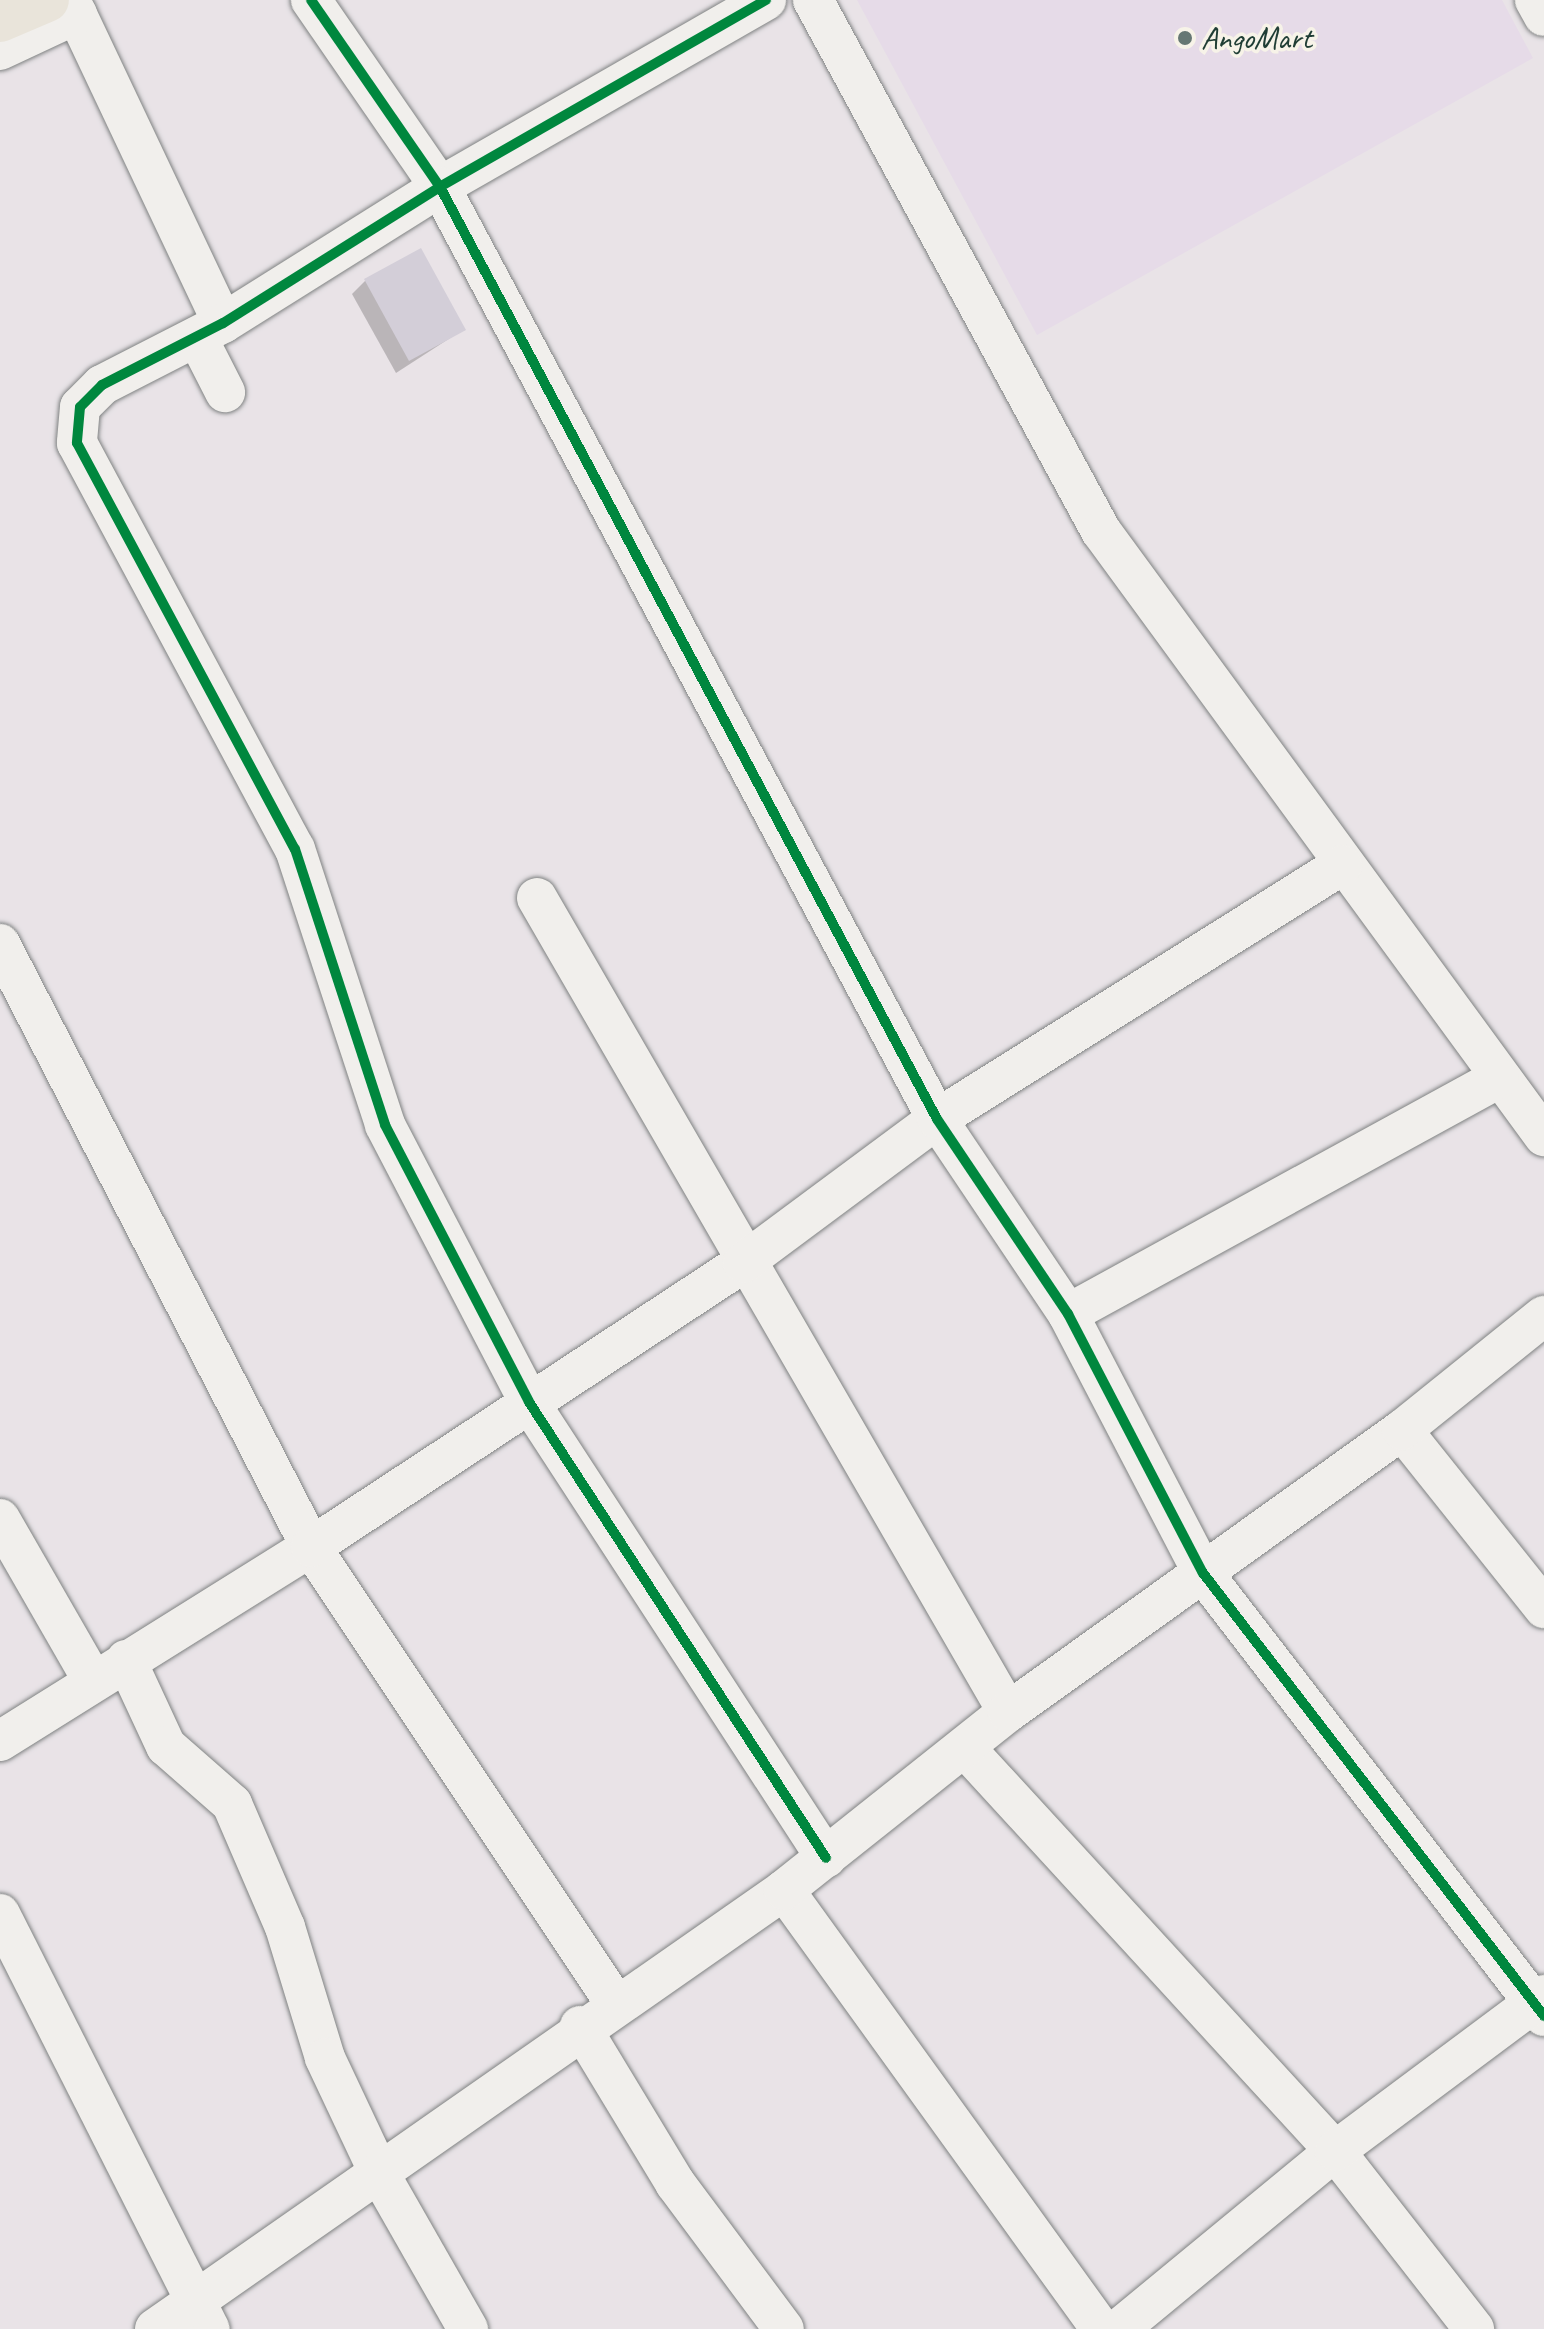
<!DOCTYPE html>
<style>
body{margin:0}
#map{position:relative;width:1544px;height:2329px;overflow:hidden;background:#e9e3e7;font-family:Caveat,sans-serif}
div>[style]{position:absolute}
.built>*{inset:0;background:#e6dbe8}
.shadow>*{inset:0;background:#0003}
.building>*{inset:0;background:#d3ced8}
.roads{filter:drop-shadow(0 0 2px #7f8282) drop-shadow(0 0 2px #7f8282)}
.minor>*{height:40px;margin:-20px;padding:0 20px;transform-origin:20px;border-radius:20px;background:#f1efec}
.highway>*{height:44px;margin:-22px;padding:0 22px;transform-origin:22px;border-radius:22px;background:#e9e4da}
.cycleway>*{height:10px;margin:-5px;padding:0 5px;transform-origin:5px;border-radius:5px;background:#00873e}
.dots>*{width:22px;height:22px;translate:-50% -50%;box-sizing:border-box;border:4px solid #f7f3e8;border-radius:50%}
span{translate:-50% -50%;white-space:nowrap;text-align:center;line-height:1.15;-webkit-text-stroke:7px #f7f3e8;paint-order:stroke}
.poi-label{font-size:32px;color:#1f3d34}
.left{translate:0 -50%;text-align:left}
</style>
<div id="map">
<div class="built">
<div style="clip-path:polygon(857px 0,1502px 0,1533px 58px,1037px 335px)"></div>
</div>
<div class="shadow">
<div style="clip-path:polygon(366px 280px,464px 329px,396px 373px,352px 294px)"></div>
</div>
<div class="building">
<div style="clip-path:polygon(421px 248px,466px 330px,409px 361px,364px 279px)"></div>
</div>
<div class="roads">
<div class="minor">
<div style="left:70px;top:0;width:357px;rotate:64.7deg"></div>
<div style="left:311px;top:0;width:227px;rotate:55.4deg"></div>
<div style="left:440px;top:187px;width:1056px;rotate:61.93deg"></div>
<div style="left:937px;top:1119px;width:235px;rotate:56.1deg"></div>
<div style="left:1068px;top:1314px;width:292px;rotate:62.5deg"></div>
<div style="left:1203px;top:1573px;width:559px;rotate:52.41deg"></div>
<div style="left:766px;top:0;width:376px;rotate:150.2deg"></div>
<div style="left:440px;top:187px;width:256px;rotate:147.9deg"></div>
<div style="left:223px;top:323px;width:136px;rotate:152.9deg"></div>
<div style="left:102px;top:385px;width:31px;rotate:135deg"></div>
<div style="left:80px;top:407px;width:36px;rotate:95deg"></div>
<div style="left:77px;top:443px;width:461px;rotate:61.8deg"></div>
<div style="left:295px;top:849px;width:290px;rotate:71.9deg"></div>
<div style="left:385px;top:1125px;width:312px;rotate:62.5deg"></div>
<div style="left:529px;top:1402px;width:544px;rotate:56.92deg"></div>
<div style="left:813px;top:0;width:604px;rotate:61.53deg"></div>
<div style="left:1101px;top:531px;width:750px;rotate:53.79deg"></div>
<div style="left:1535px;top:0;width:18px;rotate:61deg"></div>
<div style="left:0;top:50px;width:85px;rotate:-25.1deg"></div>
<div style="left:197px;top:337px;width:62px;rotate:63deg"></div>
<div style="left:537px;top:898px;width:940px;rotate:59.95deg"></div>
<div style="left:0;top:944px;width:678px;rotate:62.72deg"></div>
<div style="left:311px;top:1547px;width:548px;rotate:56.31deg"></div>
<div style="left:1068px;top:1314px;width:491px;rotate:-28.7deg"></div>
<div style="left:1402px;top:1430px;width:228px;rotate:51.4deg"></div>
<div style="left:0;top:1519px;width:187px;rotate:60.1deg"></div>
<div style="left:126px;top:1660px;width:95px;rotate:65.1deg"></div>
<div style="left:166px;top:1746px;width:88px;rotate:41.3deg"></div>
<div style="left:232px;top:1804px;width:134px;rotate:66.7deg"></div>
<div style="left:285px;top:1927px;width:137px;rotate:73deg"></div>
<div style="left:325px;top:2058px;width:127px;rotate:64.8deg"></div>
<div style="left:379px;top:2173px;width:180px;rotate:60.3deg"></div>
<div style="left:0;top:1741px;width:367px;rotate:-32deg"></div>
<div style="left:311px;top:1547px;width:517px;rotate:-33.32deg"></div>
<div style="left:743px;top:1263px;width:242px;rotate:-36.6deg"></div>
<div style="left:937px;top:1119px;width:478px;rotate:-32.1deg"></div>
<div style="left:966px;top:1749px;width:546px;rotate:47.45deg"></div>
<div style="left:1335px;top:2151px;width:226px;rotate:52deg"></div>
<div style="left:784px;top:1890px;width:541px;rotate:54.17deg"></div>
<div style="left:0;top:1914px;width:465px;rotate:63.2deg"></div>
<div style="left:580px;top:2026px;width:184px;rotate:58.8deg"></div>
<div style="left:675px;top:2183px;width:182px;rotate:53.3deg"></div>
<div style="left:155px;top:2329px;width:767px;rotate:-34.91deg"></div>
<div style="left:784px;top:1890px;width:286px;rotate:-38.5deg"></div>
<div style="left:1008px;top:1712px;width:485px;rotate:-35.6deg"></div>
<div style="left:1402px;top:1430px;width:182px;rotate:-38.8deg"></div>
<div style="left:1119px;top:2329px;width:280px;rotate:-39.5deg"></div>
<div style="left:1335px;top:2151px;width:261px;rotate:-36.7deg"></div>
</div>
<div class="highway">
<div style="left:0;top:20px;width:51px;rotate:-23.1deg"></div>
</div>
</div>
<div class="cycleway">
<div style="left:311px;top:0;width:227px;rotate:55.4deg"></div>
<div style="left:440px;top:187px;width:1056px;rotate:61.93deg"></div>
<div style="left:937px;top:1119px;width:235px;rotate:56.1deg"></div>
<div style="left:1068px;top:1314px;width:292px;rotate:62.5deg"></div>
<div style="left:1203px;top:1573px;width:559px;rotate:52.41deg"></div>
<div style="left:766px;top:0;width:376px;rotate:150.2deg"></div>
<div style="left:440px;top:187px;width:256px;rotate:147.9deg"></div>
<div style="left:223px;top:323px;width:136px;rotate:152.9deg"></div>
<div style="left:102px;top:385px;width:31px;rotate:135deg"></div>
<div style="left:80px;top:407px;width:36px;rotate:95deg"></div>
<div style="left:77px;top:443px;width:461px;rotate:61.8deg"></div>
<div style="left:295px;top:849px;width:290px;rotate:71.9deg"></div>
<div style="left:385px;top:1125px;width:312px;rotate:62.5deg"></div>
<div style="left:529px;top:1402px;width:544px;rotate:56.92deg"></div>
</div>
<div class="dots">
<div style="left:1185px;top:38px;background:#667773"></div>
</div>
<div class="poi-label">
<span class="left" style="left:1201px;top:38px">AngoMart</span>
</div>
</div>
